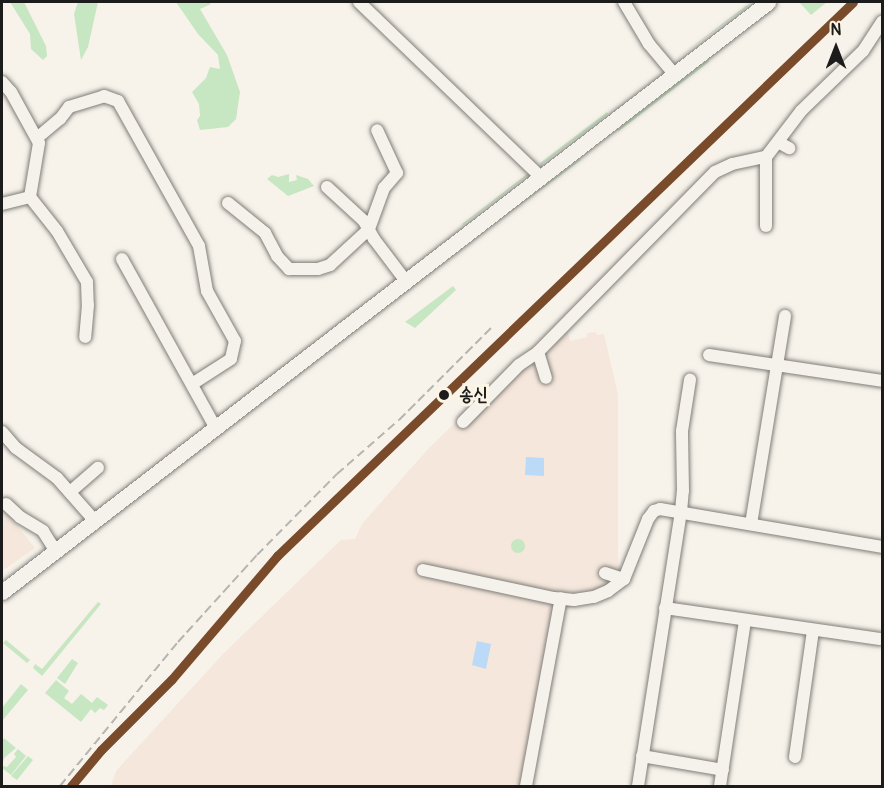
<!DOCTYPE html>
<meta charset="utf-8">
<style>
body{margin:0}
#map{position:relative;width:884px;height:788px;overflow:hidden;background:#f7f3ea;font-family:Pangolin,"Poor Story",sans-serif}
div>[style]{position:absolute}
.built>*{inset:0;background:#f5e7db}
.green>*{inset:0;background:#c7e6c2}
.round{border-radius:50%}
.water>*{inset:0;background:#bbdaf7}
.roads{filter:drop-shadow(0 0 2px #7f7d79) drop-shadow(0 0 2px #7f7d79)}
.minor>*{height:12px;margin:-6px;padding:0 6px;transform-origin:6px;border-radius:6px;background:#f5f2ec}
.major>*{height:15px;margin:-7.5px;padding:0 7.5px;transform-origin:7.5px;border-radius:7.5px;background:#f5f2ec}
.rail>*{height:2px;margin-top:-1px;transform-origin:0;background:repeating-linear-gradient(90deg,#b6b4af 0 9px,transparent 0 13.5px)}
.rail-1>*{height:9px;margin:-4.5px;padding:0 4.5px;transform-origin:4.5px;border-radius:4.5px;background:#7a4b2a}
.dots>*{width:16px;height:16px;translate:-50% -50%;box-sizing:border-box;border:3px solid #fcf5e5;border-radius:50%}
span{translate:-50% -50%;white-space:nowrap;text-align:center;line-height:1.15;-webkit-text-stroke:6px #fcf5e5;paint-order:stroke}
.stop-label{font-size:18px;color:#1c1c1c;font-weight:700}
.left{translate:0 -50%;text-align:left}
.frame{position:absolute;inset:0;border:3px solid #1c1c1c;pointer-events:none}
.north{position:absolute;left:806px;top:18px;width:60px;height:60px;-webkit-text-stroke:4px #fcf5e5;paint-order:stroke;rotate:0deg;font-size:16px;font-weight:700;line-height:24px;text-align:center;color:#1c1c1c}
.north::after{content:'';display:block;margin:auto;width:21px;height:27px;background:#1c1c1c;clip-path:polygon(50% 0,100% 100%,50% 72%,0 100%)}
</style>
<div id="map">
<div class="built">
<div style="clip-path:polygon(567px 329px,570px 341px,587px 337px,587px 333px,596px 332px,597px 335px,604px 334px,618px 395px,618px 564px,630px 578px,601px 599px,565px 609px,556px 607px,521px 786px,111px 786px,116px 771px,223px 654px,341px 540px,355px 539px,362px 524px,428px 449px,518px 362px)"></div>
<div style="clip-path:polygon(2px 507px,35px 548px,2px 571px)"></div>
</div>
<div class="green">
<div style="clip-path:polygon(10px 2px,24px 2px,46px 46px,47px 56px,43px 60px,31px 49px,30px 34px)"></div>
<div style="clip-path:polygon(78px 2px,98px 2px,88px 47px,81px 60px,74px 14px)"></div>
<div style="clip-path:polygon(176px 2px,209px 2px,211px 4px,200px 9px,227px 55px,240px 92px,236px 119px,228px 127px,200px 130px,197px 120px,200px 116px,199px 104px,192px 92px,206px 78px,210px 67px,220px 69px,218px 55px,198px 34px)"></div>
<div style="clip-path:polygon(799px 2px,827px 2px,811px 15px)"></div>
<div style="clip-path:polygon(747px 5px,748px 6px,672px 62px)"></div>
<div style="clip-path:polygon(708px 60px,709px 62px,619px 131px,617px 130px)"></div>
<div style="clip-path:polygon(607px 112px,608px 114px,541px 165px,540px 163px)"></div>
<div style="clip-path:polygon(580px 159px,581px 160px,494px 224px)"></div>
<div style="clip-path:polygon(531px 171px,532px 172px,463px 225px,462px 224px)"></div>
<div style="clip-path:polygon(289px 174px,289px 182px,297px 180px,296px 175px,308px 179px,314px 186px,288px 196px,267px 179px,272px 175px,278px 177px)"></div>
<div style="clip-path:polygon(453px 286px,456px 290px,415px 328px,405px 322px)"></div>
<div class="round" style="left:511px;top:539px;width:14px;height:14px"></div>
<div style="clip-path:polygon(98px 602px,101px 604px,42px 676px,33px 668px,35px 664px,42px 669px)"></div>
<div style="clip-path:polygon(6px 640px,30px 660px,27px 663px,3px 643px)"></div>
<div style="clip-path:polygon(72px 659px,78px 663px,65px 684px,57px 678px)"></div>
<div style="clip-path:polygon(56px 680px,69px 691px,64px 698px,72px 704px,81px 694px,92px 703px,97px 697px,108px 705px,104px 710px,100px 708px,95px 713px,91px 709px,81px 722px,45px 693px)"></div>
<div style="clip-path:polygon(21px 684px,28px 690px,2px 721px,2px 708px)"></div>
<div style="clip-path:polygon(4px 738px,16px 748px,4px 758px,2px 766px,2px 742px)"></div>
<div style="clip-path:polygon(18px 749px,26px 756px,11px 775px,2px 768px,4px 766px,7px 767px,16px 757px,14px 754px)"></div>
<div style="clip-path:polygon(28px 756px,33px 760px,17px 780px,11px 776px)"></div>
</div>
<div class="water">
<div style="clip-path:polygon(526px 457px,544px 458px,544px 476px,525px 475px)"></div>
<div style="clip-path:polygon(477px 641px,491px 644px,486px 669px,472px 665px)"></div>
</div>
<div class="roads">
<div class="minor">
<div style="left:359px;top:2px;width:251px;rotate:43.9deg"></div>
<div style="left:624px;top:2px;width:49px;rotate:59.2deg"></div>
<div style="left:649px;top:44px;width:39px;rotate:50deg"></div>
<div style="left:2px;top:82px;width:13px;rotate:48deg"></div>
<div style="left:11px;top:92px;width:58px;rotate:61.2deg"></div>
<div style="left:39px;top:143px;width:55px;rotate:99.5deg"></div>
<div style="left:30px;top:197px;width:43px;rotate:51.5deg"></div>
<div style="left:57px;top:231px;width:59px;rotate:59.5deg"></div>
<div style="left:87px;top:282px;width:23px;rotate:88deg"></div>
<div style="left:88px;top:305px;width:32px;rotate:95deg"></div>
<div style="left:37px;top:138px;width:30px;rotate:-40deg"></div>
<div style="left:60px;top:119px;width:15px;rotate:-53deg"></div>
<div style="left:69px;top:107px;width:37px;rotate:-17deg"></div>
<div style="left:104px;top:96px;width:15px;rotate:20deg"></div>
<div style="left:118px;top:101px;width:166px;rotate:60.8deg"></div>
<div style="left:199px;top:246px;width:46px;rotate:79.9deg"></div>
<div style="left:207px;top:291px;width:57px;rotate:60.8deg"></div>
<div style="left:235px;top:341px;width:18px;rotate:103deg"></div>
<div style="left:231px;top:359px;width:46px;rotate:147.3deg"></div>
<div style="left:778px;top:142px;width:13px;rotate:29deg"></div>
<div style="left:327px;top:187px;width:50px;rotate:42.6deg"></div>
<div style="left:364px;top:221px;width:21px;rotate:61deg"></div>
<div style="left:374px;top:239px;width:51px;rotate:52.9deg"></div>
<div style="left:228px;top:203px;width:48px;rotate:39deg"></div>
<div style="left:265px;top:233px;width:26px;rotate:62deg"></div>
<div style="left:277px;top:256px;width:18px;rotate:47deg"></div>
<div style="left:289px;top:269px;width:29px"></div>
<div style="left:318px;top:269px;width:13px;rotate:-18deg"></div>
<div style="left:330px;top:265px;width:53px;rotate:-42.7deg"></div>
<div style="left:369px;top:229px;width:44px;rotate:-69.9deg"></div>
<div style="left:384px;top:188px;width:20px;rotate:-49deg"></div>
<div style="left:397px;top:173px;width:47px;rotate:-114.9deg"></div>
<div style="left:2px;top:204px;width:29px;rotate:-14deg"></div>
<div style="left:766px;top:226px;width:69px;rotate:-90deg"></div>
<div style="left:122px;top:259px;width:192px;rotate:61deg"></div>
<div style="left:538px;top:352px;width:27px;rotate:73deg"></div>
<div style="left:709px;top:355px;width:175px;rotate:8.5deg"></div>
<div style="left:463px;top:422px;width:80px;rotate:-45.5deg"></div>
<div style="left:519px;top:365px;width:23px;rotate:-34deg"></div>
<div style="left:538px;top:352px;width:252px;rotate:-45.5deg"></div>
<div style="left:715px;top:172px;width:19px;rotate:-25deg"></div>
<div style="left:732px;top:164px;width:35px;rotate:-12deg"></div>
<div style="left:766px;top:157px;width:58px;rotate:-52.7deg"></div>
<div style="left:801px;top:111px;width:86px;rotate:-44.1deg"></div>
<div style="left:863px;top:51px;width:35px;rotate:-57deg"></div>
<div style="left:2px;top:432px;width:21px;rotate:49deg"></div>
<div style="left:16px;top:448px;width:51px;rotate:36.2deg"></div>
<div style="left:57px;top:478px;width:56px;rotate:48.6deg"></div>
<div style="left:70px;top:492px;width:37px;rotate:-41deg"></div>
<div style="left:6px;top:504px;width:19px;rotate:43deg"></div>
<div style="left:20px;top:517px;width:27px;rotate:31deg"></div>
<div style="left:43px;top:531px;width:22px;rotate:58deg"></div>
<div style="left:751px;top:524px;width:211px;rotate:-80.7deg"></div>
<div style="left:423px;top:570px;width:134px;rotate:12.1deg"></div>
<div style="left:554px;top:598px;width:20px;rotate:6deg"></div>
<div style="left:574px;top:600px;width:20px;rotate:-9deg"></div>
<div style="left:594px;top:597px;width:15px;rotate:-23deg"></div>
<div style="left:608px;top:591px;width:20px;rotate:-37deg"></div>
<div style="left:624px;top:579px;width:65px;rotate:-68.2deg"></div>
<div style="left:648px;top:519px;width:10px;rotate:-53deg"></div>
<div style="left:654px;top:511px;width:6px;rotate:-18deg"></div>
<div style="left:660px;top:509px;width:225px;rotate:9.7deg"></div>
<div style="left:605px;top:573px;width:20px;rotate:18deg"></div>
<div style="left:665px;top:608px;width:217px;rotate:8.2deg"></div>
<div style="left:642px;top:756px;width:82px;rotate:9.8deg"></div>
<div style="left:795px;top:757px;width:128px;rotate:-81.9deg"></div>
<div style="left:526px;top:786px;width:191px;rotate:-79.5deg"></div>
<div style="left:638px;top:786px;width:277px;rotate:-81.1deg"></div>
<div style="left:681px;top:512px;width:21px;rotate:-85deg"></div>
<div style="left:683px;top:491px;width:60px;rotate:-91deg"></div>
<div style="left:682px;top:431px;width:52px;rotate:-81.1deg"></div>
<div style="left:720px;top:786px;width:168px;rotate:-81.4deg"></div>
</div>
<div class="major">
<div style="left:2px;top:592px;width:967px;rotate:-37.6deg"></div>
</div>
</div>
<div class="rail">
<div style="left:60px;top:786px;width:186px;rotate:-50.7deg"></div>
<div style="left:178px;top:642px;width:118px;rotate:-47.8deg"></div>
<div style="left:257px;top:555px;width:114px;rotate:-45.4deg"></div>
<div style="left:337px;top:474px;width:82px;rotate:-41.1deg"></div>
<div style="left:399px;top:420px;width:133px;rotate:-45deg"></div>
</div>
<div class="rail-1">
<div style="left:71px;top:786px;width:47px;rotate:-50.2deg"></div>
<div style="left:101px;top:750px;width:100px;rotate:-45deg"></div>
<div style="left:172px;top:679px;width:162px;rotate:-49.5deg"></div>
<div style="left:277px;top:556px;width:799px;rotate:-43.88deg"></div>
</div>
<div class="dots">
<div style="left:444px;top:395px;background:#1c1c1c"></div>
</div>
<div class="stop-label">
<span class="left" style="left:459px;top:395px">송신</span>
</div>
<div class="frame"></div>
<div class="north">N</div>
</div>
